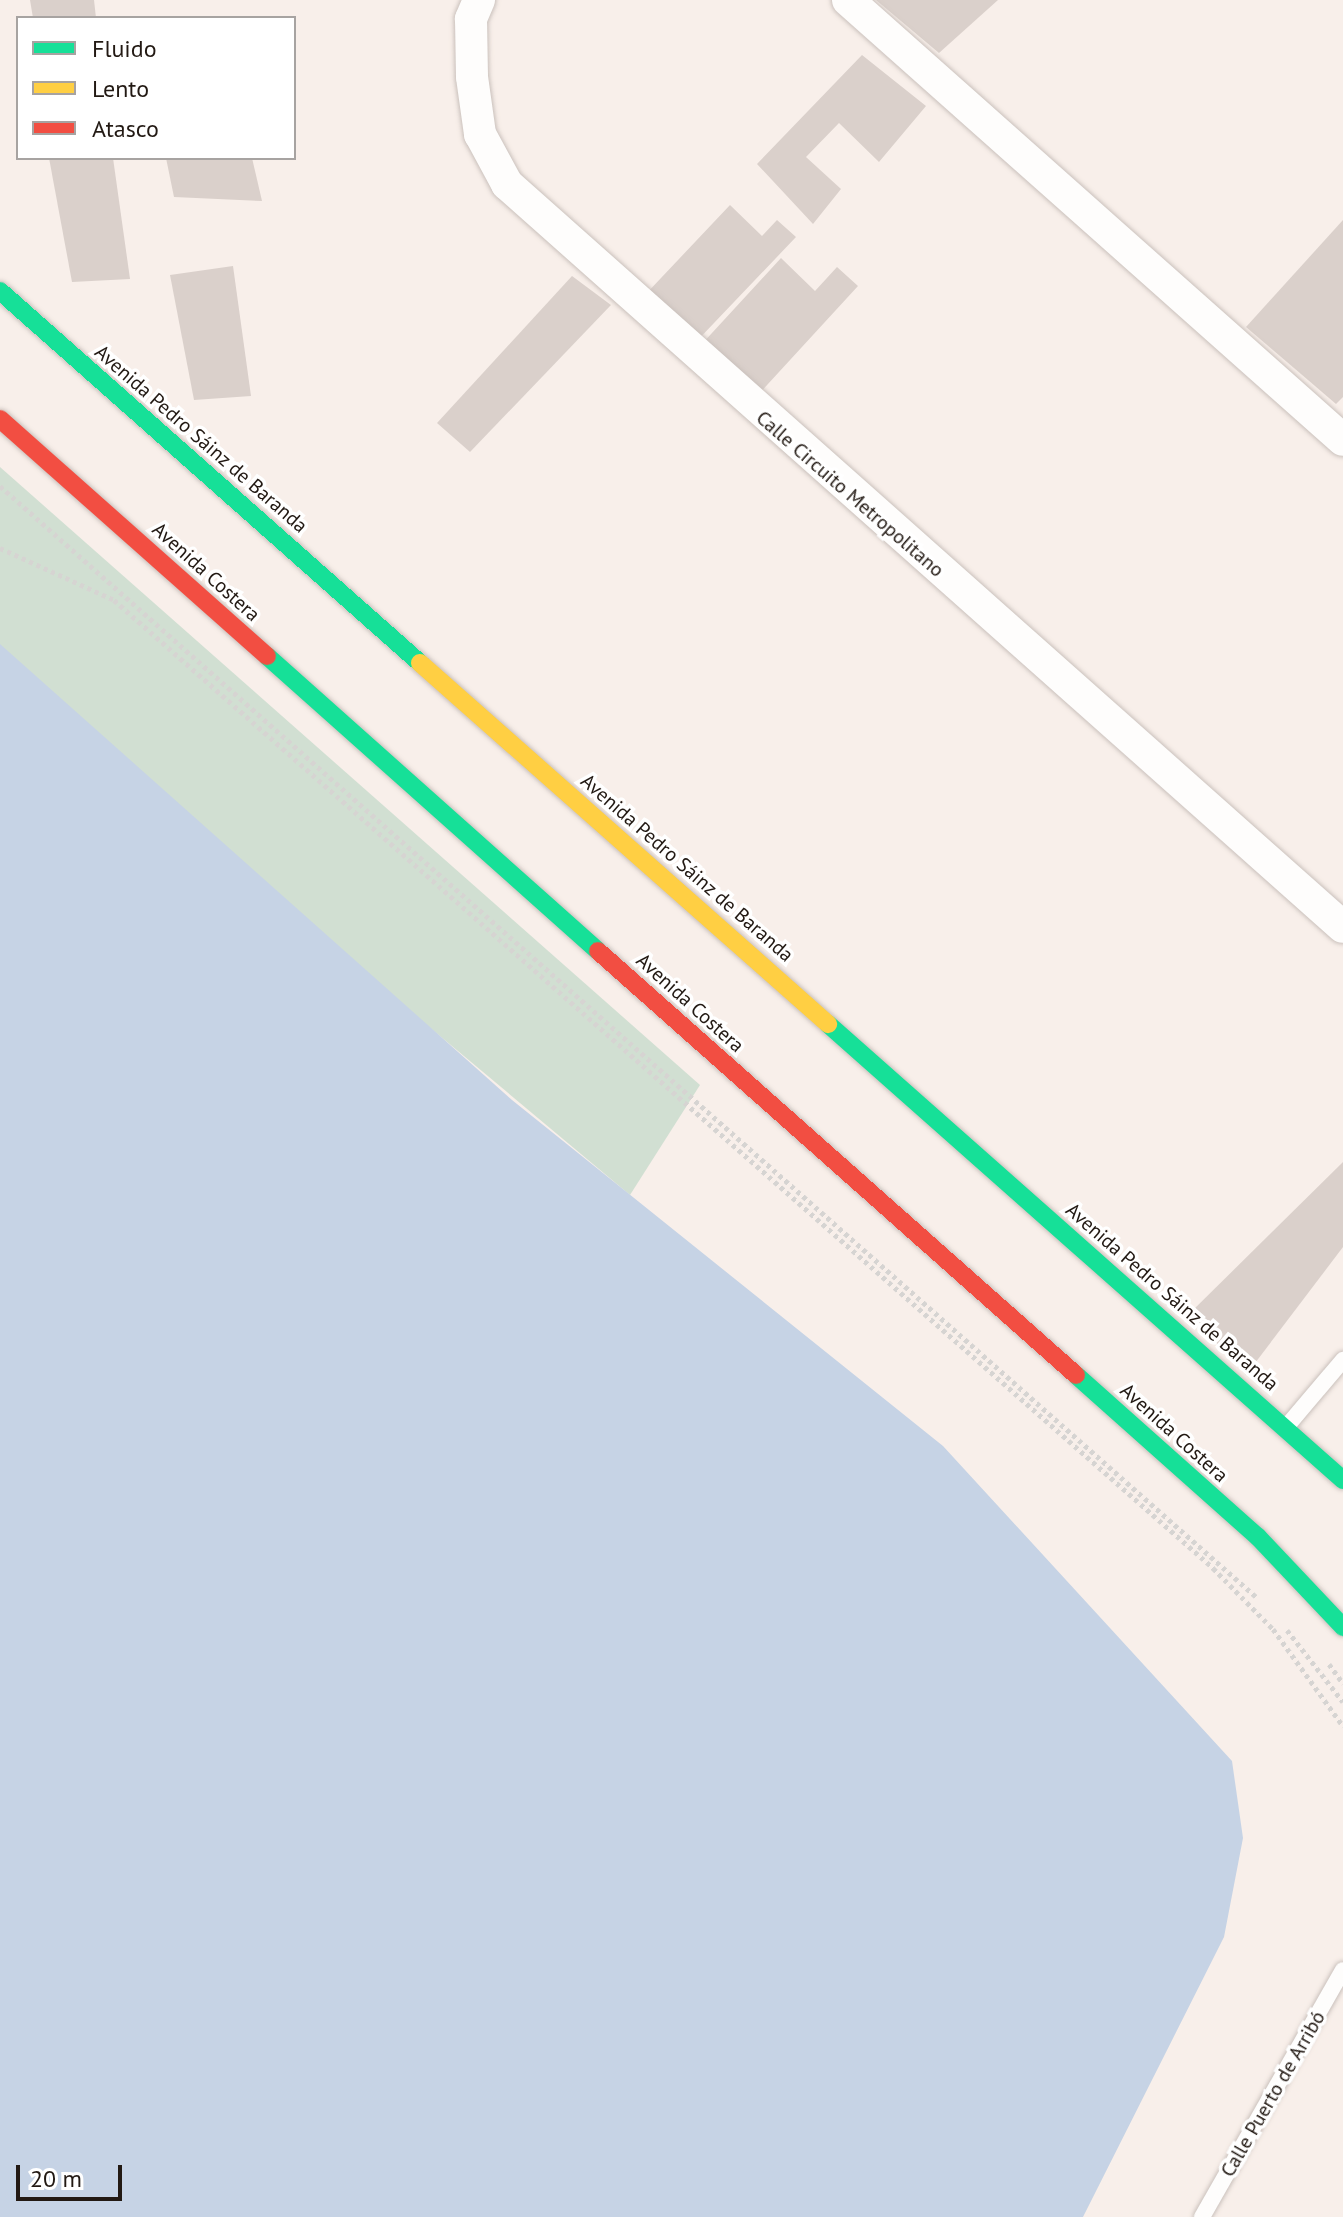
<!DOCTYPE html>
<meta charset="utf-8">
<style>
body{margin:0}
#map{position:relative;width:1343px;height:2217px;overflow:hidden;background:#f8efea;font-family:"PT Sans",sans-serif}
div>[style]{position:absolute}
.green>*{inset:0;background:#d1dfd2}
.water>*{inset:0;background:#c6d3e5}
.building>*{inset:0;background:#dad0cb}
.path>*{height:5px;margin-top:-2.5px;transform-origin:0;background:repeating-linear-gradient(90deg,#d6d4d2 0 4px,transparent 0 8px)}
.roads{filter:drop-shadow(0 0 2px #cac1bc) drop-shadow(0 0 2px #cac1bc)}
.lane>*{height:16px;margin:-8px;padding:0 8px;transform-origin:8px;border-radius:8px;background:#fefdfc}
.street>*{height:32px;margin:-16px;padding:0 16px;transform-origin:16px;border-radius:16px;background:#fefdfc}
.fast>*{height:18px;margin:-9px;padding:0 9px;transform-origin:9px;border-radius:9px;background:#16e098}
.slow>*{height:18px;margin:-9px;padding:0 9px;transform-origin:9px;border-radius:9px;background:#ffcf43}
.jam>*{height:18px;margin:-9px;padding:0 9px;transform-origin:9px;border-radius:9px;background:#f24e42}
span{translate:-50% -50%;white-space:nowrap;text-align:center;line-height:1.15;-webkit-text-stroke:7px #fff;paint-order:stroke}
.street-label{font-size:20px;color:#221913}
.legend{position:absolute;left:16px;top:16px;width:280px;height:144px;box-sizing:border-box;background:#fff;border:2px solid #a7a3a1;margin:0;padding:10px 14px;list-style:none;font-size:24px;color:#221913}
.legend li{display:flex;align-items:center;gap:16px;height:40px}
.legend b{width:40px;border:2px solid #a7a3a1}
.scale{position:absolute;left:16px;top:2165px;width:106px;height:36px;box-sizing:border-box;border:4px solid #221913;border-top:0;padding-left:10px;font-size:24px;line-height:28px;white-space:nowrap;color:#221913;-webkit-text-stroke:6px #fff;paint-order:stroke}
</style>
<div id="map">
<div class="green">
<div style="clip-path:polygon(0 467px,700px 1085px,630px 1195px,0 668px)"></div>
</div>
<div class="water">
<div style="clip-path:polygon(0 644px,512px 1100px,943px 1446px,1232px 1761px,1243px 1838px,1224px 1937px,1083px 2217px,0 2217px)"></div>
</div>
<div class="building">
<div style="clip-path:polygon(30px 0,94px 0,96px 18px,33px 18px)"></div>
<div style="clip-path:polygon(876px 0,998px 0,939px 53px)"></div>
<div style="clip-path:polygon(862px 55px,926px 106px,879px 162px,839px 123px,806px 157px,841px 189px,813px 224px,757px 164px)"></div>
<div style="clip-path:polygon(49px 158px,113px 158px,130px 279px,72px 282px)"></div>
<div style="clip-path:polygon(166px 158px,252px 158px,262px 201px,174px 197px)"></div>
<div style="clip-path:polygon(730px 205px,762px 236px,777px 220px,796px 237px,694px 344px,644px 296px)"></div>
<div style="clip-path:polygon(1343px 220px,1343px 397px,1336px 404px,1246px 327px)"></div>
<div style="clip-path:polygon(781px 258px,815px 291px,837px 267px,858px 286px,755px 398px,700px 346px)"></div>
<div style="clip-path:polygon(233px 266px,251px 396px,194px 400px,170px 275px)"></div>
<div style="clip-path:polygon(572px 276px,611px 305px,470px 452px,437px 423px)"></div>
<div style="clip-path:polygon(1343px 1162px,1343px 1247px,1246px 1375px,1189px 1314px)"></div>
</div>
<div class="path">
<div style="left:0;top:486px;width:1677px;rotate:41.49deg"></div>
<div style="left:0;top:548px;width:125px;rotate:24.5deg"></div>
<div style="left:114px;top:600px;width:1465px;rotate:41.37deg"></div>
<div style="left:1213px;top:1568px;width:86px;rotate:45.5deg"></div>
<div style="left:1273px;top:1629px;width:120px;rotate:54.2deg"></div>
<div style="left:1287px;top:1630px;width:91px;rotate:52.1deg"></div>
<div style="left:1329px;top:1664px;width:24px;rotate:54deg"></div>
</div>
<div class="roads">
<div class="lane">
<div style="left:1287px;top:1426px;width:87px;rotate:-49.7deg"></div>
<div style="left:1202px;top:2217px;width:284px;rotate:-60.3deg"></div>
</div>
<div class="street">
<div style="left:479px;top:0;width:21px;rotate:113deg"></div>
<div style="left:471px;top:19px;width:58px;rotate:89deg"></div>
<div style="left:472px;top:77px;width:58px;rotate:82deg"></div>
<div style="left:480px;top:134px;width:57px;rotate:61.6deg"></div>
<div style="left:507px;top:184px;width:1118px;rotate:41.63deg"></div>
<div style="left:848px;top:0;width:662px;rotate:41.63deg"></div>
</div>
<div class="fast">
<div style="left:0;top:291px;width:561px;rotate:41.53deg"></div>
<div style="left:267px;top:656px;width:443px;rotate:41.7deg"></div>
<div style="left:828px;top:1024px;width:688px;rotate:41.52deg"></div>
<div style="left:1076px;top:1375px;width:244px;rotate:41.7deg"></div>
<div style="left:1258px;top:1537px;width:124px;rotate:46.6deg"></div>
</div>
<div class="slow">
<div style="left:420px;top:663px;width:545px;rotate:41.5deg"></div>
</div>
<div class="jam">
<div style="left:0;top:419px;width:357px;rotate:41.6deg"></div>
<div style="left:598px;top:951px;width:639px;rotate:41.57deg"></div>
</div>
</div>
<div class="street-label">
<span style="left:201px;top:439px;rotate:41deg">Avenida Pedro Sáinz de Baranda</span>
<span style="left:850px;top:494px;rotate:41deg">Calle Circuito Metropolitano</span>
<span style="left:206px;top:572px;rotate:42deg">Avenida Costera</span>
<span style="left:687px;top:868px;rotate:41deg">Avenida Pedro Sáinz de Baranda</span>
<span style="left:690px;top:1003px;rotate:42deg">Avenida Costera</span>
<span style="left:1172px;top:1297px;rotate:41deg">Avenida Pedro Sáinz de Baranda</span>
<span style="left:1174px;top:1433px;rotate:42deg">Avenida Costera</span>
<span style="left:1273px;top:2094px;rotate:-60deg">Calle Puerto de Arribó</span>
</div>
<ul class="legend">
<li><b style="height:10px;background:#16e098"></b>Fluido</li>
<li><b style="height:10px;background:#ffcf43"></b>Lento</li>
<li><b style="height:10px;background:#f24e42"></b>Atasco</li>
</ul>
<div class="scale">20 m</div>
</div>
